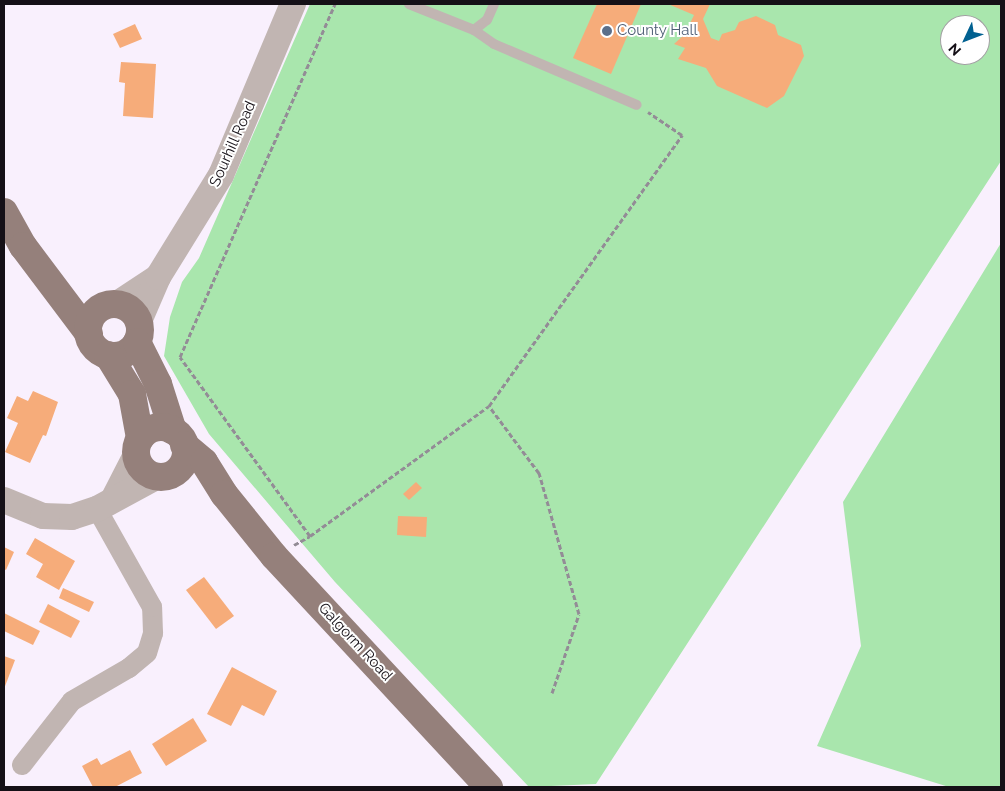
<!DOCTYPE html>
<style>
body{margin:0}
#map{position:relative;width:1005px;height:791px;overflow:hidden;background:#f9f0fd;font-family:Raleway,sans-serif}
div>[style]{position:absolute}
.green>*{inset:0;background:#a9e6ad}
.building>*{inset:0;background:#f6ac7a}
.path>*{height:3px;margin-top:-1.5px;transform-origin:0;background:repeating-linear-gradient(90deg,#938c96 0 5px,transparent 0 7.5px)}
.service>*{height:10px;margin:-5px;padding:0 5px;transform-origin:5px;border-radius:5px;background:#c1b5b2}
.minor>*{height:20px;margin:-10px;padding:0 10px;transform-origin:10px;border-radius:10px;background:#c1b5b2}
.tertiary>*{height:26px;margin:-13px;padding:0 13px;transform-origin:13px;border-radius:13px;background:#c1b5b2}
.primary>*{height:28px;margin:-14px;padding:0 14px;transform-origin:14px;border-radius:14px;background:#95807b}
.primary>.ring{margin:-14px;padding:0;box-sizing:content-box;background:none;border:28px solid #95807b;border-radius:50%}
.dots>*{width:14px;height:14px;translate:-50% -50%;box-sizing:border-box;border:2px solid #fff;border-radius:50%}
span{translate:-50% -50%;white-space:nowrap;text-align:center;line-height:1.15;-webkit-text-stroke:4px #fff;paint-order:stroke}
.service-label{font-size:15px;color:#4e5e75}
.left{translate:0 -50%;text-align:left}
.street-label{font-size:15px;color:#151017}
.frame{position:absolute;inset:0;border:5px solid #151017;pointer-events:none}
.north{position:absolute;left:940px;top:15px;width:50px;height:50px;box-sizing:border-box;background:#fff;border:1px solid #a19fa2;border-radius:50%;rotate:227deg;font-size:14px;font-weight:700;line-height:20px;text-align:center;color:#151017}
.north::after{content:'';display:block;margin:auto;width:18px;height:22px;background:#016191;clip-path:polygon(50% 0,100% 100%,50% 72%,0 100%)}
</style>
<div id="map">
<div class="green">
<div style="clip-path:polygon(evenodd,310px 4px,1001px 4px,1001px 161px,596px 784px,529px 787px,335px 582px,209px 434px,164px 356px,170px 317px,182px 282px,199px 258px,310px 4px,950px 25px,980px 25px,980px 55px,950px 55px,950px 25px)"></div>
<div style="clip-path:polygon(1001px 243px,1001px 787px,949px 787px,817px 746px,861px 646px,843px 502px)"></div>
</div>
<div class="building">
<div style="clip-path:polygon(597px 4px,641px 4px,611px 74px,573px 58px)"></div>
<div style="clip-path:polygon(668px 4px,710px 4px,703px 19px,711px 38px,719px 41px,722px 34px,735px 30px,739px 22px,756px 16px,775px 25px,778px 35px,801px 45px,804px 56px,784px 96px,767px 108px,717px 86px,706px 68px,678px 59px,685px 48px,674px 44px,685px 34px,694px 15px)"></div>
<div style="clip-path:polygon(135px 24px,142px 39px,120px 48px,113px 34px)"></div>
<div style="clip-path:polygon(121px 62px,156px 64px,153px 118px,123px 116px,125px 83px,119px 82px)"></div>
<div style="clip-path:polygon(33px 391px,58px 402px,46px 436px,43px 435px,30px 463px,5px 452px,18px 423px,7px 418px,17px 396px,28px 401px)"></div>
<div style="clip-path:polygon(416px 482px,422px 488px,409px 500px,403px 494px)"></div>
<div style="clip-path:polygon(398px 516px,427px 517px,426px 537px,397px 535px)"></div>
<div style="clip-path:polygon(35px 538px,75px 561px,59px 590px,36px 577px,43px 564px,26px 554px)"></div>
<div style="clip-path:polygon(4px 547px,14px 552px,6px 570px,4px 569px)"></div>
<div style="clip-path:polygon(204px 577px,234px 616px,216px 629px,186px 590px)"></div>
<div style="clip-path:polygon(63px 588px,94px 602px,89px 612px,59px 598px)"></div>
<div style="clip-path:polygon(48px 604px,80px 621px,71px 638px,39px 622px)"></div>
<div style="clip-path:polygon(4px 613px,40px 631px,33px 645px,4px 631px)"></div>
<div style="clip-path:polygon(4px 656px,15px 660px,4px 689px)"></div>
<div style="clip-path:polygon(232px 667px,277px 691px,264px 716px,242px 705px,231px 726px,207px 714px)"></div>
<div style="clip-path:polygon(193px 718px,207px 741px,166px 766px,152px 744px)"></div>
<div style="clip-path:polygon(130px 750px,142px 773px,115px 787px,93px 787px,82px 766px,97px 758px,101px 765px)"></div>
</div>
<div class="path">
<div style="left:310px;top:536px;width:221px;rotate:-36deg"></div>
<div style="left:294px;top:545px;width:18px;rotate:-29deg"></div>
<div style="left:310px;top:536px;width:221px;rotate:-126deg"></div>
<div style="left:180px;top:357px;width:386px;rotate:-66.3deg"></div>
<div style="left:552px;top:693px;width:83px;rotate:-71.1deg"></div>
<div style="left:579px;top:614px;width:147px;rotate:-105.8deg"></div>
<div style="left:539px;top:473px;width:84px;rotate:-126.7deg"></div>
<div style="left:489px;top:406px;width:333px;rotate:-54.5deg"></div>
<div style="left:682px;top:135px;width:41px;rotate:-145.9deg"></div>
</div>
<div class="service">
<div style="left:409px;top:4px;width:70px;rotate:21.8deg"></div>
<div style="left:474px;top:30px;width:16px;rotate:-38deg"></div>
<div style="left:487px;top:20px;width:17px;rotate:-66deg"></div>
<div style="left:474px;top:30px;width:24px;rotate:35deg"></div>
<div style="left:494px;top:44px;width:155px;rotate:23.1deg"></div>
</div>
<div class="minor">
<div style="left:22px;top:765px;width:81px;rotate:-52deg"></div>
<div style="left:72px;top:701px;width:66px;rotate:-30.1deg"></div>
<div style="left:129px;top:668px;width:23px;rotate:-40deg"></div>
<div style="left:147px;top:653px;width:21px;rotate:-73deg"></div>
<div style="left:153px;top:633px;width:26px;rotate:-92deg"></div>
<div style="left:152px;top:607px;width:112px;rotate:-119.3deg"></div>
</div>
<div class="tertiary">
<div style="left:117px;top:304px;width:49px;rotate:-33.4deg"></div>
<div style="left:139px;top:321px;width:48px;rotate:-66.6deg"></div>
<div style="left:158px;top:277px;width:120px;rotate:-58.3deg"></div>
<div style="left:221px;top:175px;width:186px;rotate:-67.2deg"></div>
<div style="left:114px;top:498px;width:48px;rotate:-62.9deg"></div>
<div style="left:4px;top:500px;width:42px;rotate:22.3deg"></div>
<div style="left:43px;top:516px;width:29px;rotate:2deg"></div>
<div style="left:72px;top:517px;width:26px;rotate:-18deg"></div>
<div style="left:97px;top:509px;width:67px;rotate:-28.5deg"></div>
</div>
<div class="primary">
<div style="left:4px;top:212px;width:39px;rotate:61deg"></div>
<div style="left:23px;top:246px;width:110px;rotate:53.1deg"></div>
<div class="ring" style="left:88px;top:304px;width:24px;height:24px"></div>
<div style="left:137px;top:342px;width:47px;rotate:63.4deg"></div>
<div style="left:158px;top:384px;width:49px;rotate:72.3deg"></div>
<div style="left:108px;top:355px;width:46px;rotate:58.4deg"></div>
<div style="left:132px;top:394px;width:45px;rotate:79.7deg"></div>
<div class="ring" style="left:136px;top:427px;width:22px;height:22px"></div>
<div style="left:184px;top:445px;width:26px;rotate:40deg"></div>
<div style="left:204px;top:462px;width:38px;rotate:58deg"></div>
<div style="left:224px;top:494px;width:80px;rotate:51.1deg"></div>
<div style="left:274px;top:556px;width:316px;rotate:47.1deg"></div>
</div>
<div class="dots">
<div style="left:607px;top:31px;background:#5c6f8a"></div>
</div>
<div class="service-label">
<span class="left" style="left:617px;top:31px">County Hall</span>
</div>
<div class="street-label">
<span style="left:233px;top:144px;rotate:-66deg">Sourhill Road</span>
<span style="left:355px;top:642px;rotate:47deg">Galgorm Road</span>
</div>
<div class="frame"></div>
<div class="north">N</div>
</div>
